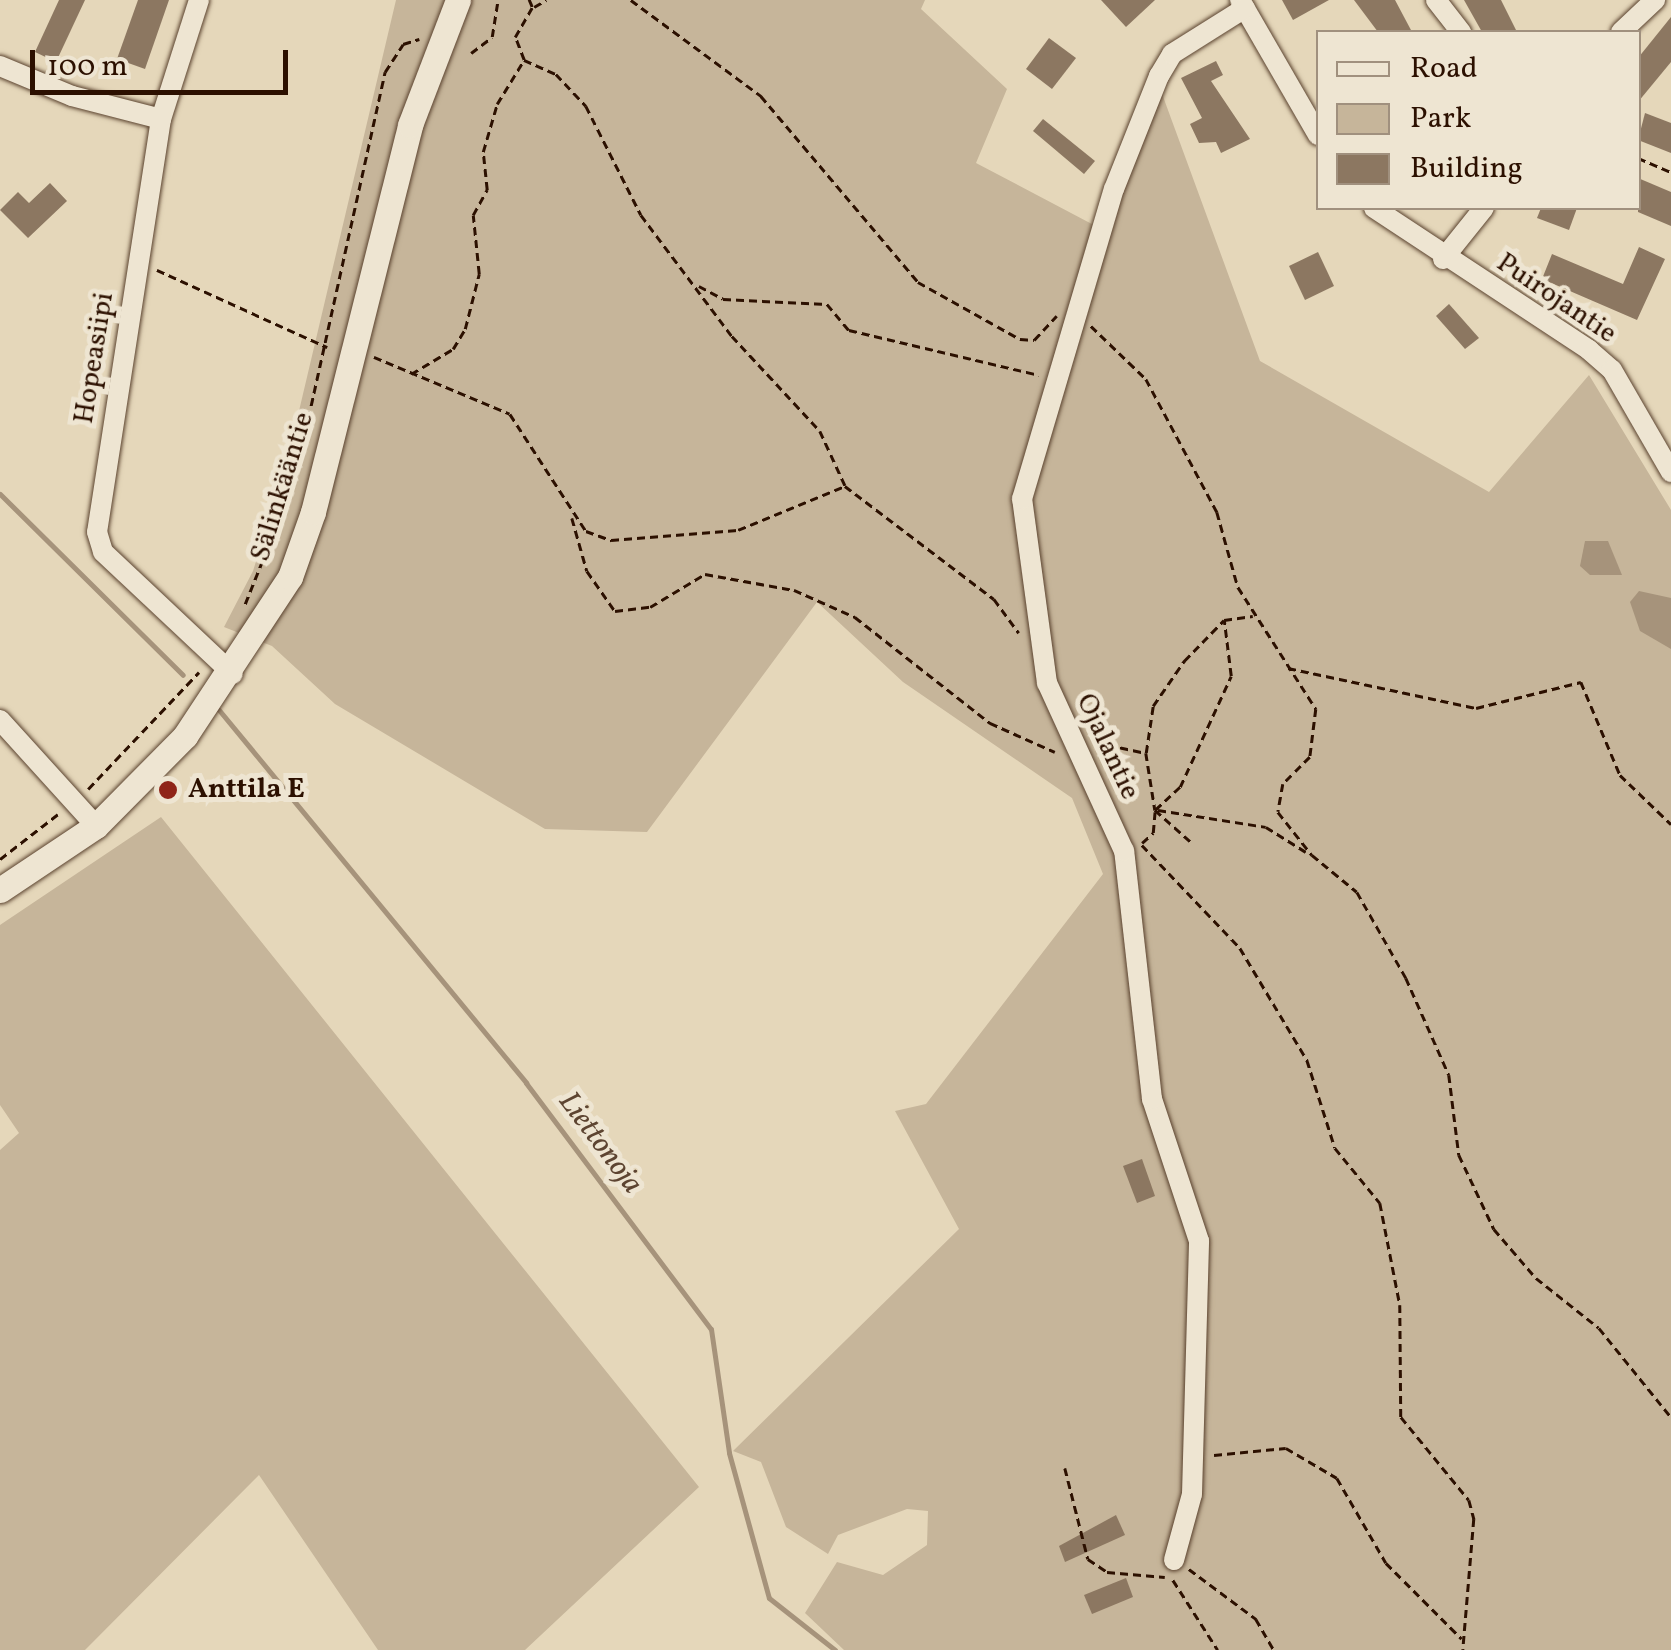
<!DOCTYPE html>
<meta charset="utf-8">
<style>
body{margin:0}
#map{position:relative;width:1671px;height:1650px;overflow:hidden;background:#e5d7ba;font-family:Vollkorn,serif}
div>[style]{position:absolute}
.green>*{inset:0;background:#c6b59a}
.water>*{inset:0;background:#a6937b}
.stream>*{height:5px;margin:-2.5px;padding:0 2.5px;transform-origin:2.5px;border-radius:2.5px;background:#a6937b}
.building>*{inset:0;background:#8c7761}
.path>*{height:2.5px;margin-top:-1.25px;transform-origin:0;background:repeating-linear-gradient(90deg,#2c1000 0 8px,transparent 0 13px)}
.roads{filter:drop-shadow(0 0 2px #5a422e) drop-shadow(0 0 2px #5a422e)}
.minor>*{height:20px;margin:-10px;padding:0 10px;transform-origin:10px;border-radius:10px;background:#eee5d2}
.tertiary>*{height:25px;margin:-12.5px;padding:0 12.5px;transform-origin:12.5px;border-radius:12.5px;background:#eee5d2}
.dots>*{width:28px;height:28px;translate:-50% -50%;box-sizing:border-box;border:5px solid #eee5d2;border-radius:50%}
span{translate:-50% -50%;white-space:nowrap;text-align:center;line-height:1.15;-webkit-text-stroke:10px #eee5d2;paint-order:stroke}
.street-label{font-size:28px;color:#2c1000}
.poi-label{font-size:28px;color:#2c1000;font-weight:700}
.left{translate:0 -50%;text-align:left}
.water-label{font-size:30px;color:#5d4431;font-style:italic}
.legend{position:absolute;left:1316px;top:30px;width:325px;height:180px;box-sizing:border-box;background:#eee5d2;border:2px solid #a0907e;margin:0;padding:12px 18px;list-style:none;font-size:30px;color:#2c1000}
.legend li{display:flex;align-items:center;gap:20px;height:50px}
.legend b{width:50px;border:2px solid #a0907e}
.scale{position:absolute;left:30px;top:50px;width:258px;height:45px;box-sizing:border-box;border:5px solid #2c1000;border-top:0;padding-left:12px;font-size:30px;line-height:35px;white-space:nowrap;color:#2c1000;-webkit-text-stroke:8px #eee5d2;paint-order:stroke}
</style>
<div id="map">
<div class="green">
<div style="clip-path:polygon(396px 0,925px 0,921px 9px,1007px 89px,976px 163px,1107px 232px,1161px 91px,1260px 361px,1489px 492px,1589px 375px,1671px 510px,1671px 1650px,844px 1650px,805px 1613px,837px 1562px,883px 1575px,927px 1545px,928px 1511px,907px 1509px,838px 1535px,828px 1554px,786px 1527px,761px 1462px,733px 1451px,959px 1229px,895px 1111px,926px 1104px,1103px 874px,1072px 798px,903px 682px,817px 602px,647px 832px,545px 829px,335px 704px,272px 646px,224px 627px,253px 571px,286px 466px)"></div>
<div style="clip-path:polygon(161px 817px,699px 1487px,525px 1650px,378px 1650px,259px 1475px,85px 1650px,0 1650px,0 1150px,19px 1133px,0 1105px,0 925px)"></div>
</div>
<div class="water">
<div style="clip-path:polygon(1585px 541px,1608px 541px,1622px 575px,1590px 575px,1580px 566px)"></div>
<div style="clip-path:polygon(1639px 591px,1671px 598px,1671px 649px,1640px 631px,1630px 602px)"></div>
</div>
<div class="stream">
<div style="left:0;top:494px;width:257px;rotate:44.7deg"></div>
<div style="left:219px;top:710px;width:483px;rotate:50.5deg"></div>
<div style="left:526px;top:1083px;width:308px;rotate:53.1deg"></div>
<div style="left:711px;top:1329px;width:125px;rotate:81.7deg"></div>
<div style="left:729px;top:1453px;width:150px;rotate:74.6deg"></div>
<div style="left:769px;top:1598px;width:84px;rotate:38.2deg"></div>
</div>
<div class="building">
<div style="clip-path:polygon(59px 0,85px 0,56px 62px,35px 52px)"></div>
<div style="clip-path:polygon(138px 0,169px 0,145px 69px,117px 59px)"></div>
<div style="clip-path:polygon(1101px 0,1155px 0,1126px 27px)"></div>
<div style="clip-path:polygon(1282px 0,1329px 0,1293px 20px)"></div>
<div style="clip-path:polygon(1354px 0,1395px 0,1412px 32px,1378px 32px)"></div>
<div style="clip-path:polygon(1464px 0,1501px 0,1517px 32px,1482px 32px)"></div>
<div style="clip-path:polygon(1671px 17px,1671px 62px,1638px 102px,1638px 58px)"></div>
<div style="clip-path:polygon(1049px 38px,1076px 58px,1052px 89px,1026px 69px)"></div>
<div style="clip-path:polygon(1216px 61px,1223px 75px,1211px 81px,1250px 139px,1221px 153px,1216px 142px,1199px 143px,1190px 124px,1202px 118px,1181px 78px)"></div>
<div style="clip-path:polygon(1645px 113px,1671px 123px,1671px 153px,1638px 140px)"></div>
<div style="clip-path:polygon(1043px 119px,1095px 161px,1084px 174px,1033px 131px)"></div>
<div style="clip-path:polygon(1638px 178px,1671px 192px,1671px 226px,1638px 212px)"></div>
<div style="clip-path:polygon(50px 183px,67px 201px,28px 238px,0 210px,18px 192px,29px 203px)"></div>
<div style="clip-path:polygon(1541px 208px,1577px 208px,1569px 230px,1537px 218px)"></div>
<div style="clip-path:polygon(1639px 247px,1665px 259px,1637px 320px,1542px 279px,1552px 254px,1623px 284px)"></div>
<div style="clip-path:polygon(1318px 252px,1334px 286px,1305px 300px,1289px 266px)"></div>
<div style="clip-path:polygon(1449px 304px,1479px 338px,1465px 349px,1436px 316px)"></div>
<div style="clip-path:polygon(1142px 1159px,1155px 1196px,1137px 1203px,1123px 1166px)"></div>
<div style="clip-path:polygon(1116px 1515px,1125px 1535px,1065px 1562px,1059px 1546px)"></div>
<div style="clip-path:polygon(1126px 1578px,1133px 1597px,1092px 1614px,1084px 1595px)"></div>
</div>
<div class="path">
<div style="left:631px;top:0;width:162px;rotate:36.4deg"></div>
<div style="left:761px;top:96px;width:243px;rotate:49.8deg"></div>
<div style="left:918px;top:282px;width:117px;rotate:29.2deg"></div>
<div style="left:1020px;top:339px;width:14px;rotate:4deg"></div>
<div style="left:1034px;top:340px;width:33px;rotate:-47deg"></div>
<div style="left:534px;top:7px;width:14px;rotate:-30deg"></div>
<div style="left:471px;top:53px;width:26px;rotate:-37deg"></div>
<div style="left:492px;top:37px;width:37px;rotate:-81deg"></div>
<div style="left:524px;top:60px;width:35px;rotate:24deg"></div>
<div style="left:556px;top:74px;width:44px;rotate:46.8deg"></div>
<div style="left:586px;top:106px;width:122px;rotate:63.2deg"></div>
<div style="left:641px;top:215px;width:151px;rotate:53.1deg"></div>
<div style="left:732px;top:336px;width:129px;rotate:47.2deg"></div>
<div style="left:820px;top:431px;width:60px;rotate:65.2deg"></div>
<div style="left:1638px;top:158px;width:36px;rotate:23deg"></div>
<div style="left:157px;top:270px;width:187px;rotate:24.4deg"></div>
<div style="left:699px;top:286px;width:27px;rotate:28deg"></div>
<div style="left:723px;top:299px;width:104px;rotate:2.8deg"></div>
<div style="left:827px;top:304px;width:34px;rotate:50deg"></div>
<div style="left:849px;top:330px;width:195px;rotate:13.3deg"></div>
<div style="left:1091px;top:326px;width:76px;rotate:43.9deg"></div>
<div style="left:1146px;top:379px;width:151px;rotate:61.9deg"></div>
<div style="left:1217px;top:512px;width:78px;rotate:74.4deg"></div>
<div style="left:1238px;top:587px;width:145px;rotate:57.4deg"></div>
<div style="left:1316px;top:709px;width:48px;rotate:97.1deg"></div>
<div style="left:1310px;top:757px;width:38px;rotate:135deg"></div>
<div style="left:1283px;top:784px;width:28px;rotate:100deg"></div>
<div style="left:1278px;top:812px;width:55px;rotate:51.7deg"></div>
<div style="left:1312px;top:855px;width:58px;rotate:39.4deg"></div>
<div style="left:1357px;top:892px;width:99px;rotate:60.3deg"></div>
<div style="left:1406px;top:978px;width:106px;rotate:66.1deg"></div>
<div style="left:1449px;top:1075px;width:81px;rotate:82.9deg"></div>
<div style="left:1459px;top:1155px;width:82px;rotate:64.7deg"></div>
<div style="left:1494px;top:1229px;width:65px;rotate:49.4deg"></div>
<div style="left:1536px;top:1278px;width:80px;rotate:38.4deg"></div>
<div style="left:1599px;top:1328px;width:114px;rotate:51deg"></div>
<div style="left:374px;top:357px;width:147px;rotate:22.7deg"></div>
<div style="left:510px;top:414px;width:140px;rotate:57deg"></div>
<div style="left:586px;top:531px;width:27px;rotate:20deg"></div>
<div style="left:611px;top:540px;width:127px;rotate:-4.5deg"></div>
<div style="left:738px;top:530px;width:116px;rotate:-22.4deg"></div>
<div style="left:845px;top:486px;width:187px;rotate:37.2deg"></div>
<div style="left:994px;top:599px;width:42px;rotate:53.7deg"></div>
<div style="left:411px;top:374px;width:49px;rotate:-30.8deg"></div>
<div style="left:453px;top:349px;width:23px;rotate:-59deg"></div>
<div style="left:465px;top:329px;width:57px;rotate:-75.7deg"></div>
<div style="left:479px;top:274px;width:59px;rotate:-95.8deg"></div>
<div style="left:473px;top:215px;width:29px;rotate:-61deg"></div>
<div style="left:487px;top:190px;width:38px;rotate:-96deg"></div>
<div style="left:483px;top:152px;width:50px;rotate:-73.7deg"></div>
<div style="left:497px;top:104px;width:52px;rotate:-58.5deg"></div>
<div style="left:524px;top:60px;width:25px;rotate:-111deg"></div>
<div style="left:515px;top:37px;width:34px;rotate:-60deg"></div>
<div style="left:532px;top:7px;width:8px;rotate:-113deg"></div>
<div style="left:572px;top:518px;width:55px;rotate:74.2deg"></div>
<div style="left:587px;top:571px;width:49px;rotate:55deg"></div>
<div style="left:615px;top:611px;width:35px;rotate:-7deg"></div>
<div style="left:650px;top:607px;width:64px;rotate:-31deg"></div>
<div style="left:705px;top:574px;width:90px;rotate:10.2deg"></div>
<div style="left:794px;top:590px;width:67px;rotate:23.9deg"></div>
<div style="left:855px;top:617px;width:172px;rotate:38.1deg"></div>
<div style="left:990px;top:723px;width:71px;rotate:24deg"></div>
<div style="left:245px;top:604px;width:131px;rotate:-68.1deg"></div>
<div style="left:294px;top:482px;width:420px;rotate:-77.5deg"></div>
<div style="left:385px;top:72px;width:33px;rotate:-57deg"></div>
<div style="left:403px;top:44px;width:17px;rotate:-17deg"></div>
<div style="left:1288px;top:668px;width:192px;rotate:12deg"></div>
<div style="left:1476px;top:708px;width:108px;rotate:-13.9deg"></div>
<div style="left:1581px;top:682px;width:101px;rotate:67.2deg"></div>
<div style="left:1620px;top:775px;width:71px;rotate:43.9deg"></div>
<div style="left:1095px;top:742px;width:52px;rotate:12.2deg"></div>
<div style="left:1146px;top:753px;width:58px;rotate:81deg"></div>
<div style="left:1155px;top:810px;width:50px;rotate:41.7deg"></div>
<div style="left:1146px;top:753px;width:48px;rotate:-81.5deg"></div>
<div style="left:1153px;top:706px;width:55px;rotate:-55.4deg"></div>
<div style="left:1184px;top:661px;width:57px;rotate:-45.7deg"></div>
<div style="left:1224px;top:620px;width:29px;rotate:-8deg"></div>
<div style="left:88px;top:789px;width:161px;rotate:-46.5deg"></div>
<div style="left:1155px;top:810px;width:34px;rotate:-43deg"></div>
<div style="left:1180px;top:787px;width:122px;rotate:-65.3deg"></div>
<div style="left:1231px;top:676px;width:56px;rotate:-97.1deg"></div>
<div style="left:1158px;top:810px;width:109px;rotate:8.9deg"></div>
<div style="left:1266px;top:827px;width:47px;rotate:32deg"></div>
<div style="left:1142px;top:843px;width:15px;rotate:-42deg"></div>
<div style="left:1153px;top:833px;width:21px;rotate:-85deg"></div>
<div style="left:1142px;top:845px;width:142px;rotate:46.4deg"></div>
<div style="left:1240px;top:948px;width:131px;rotate:59.1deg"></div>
<div style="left:1307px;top:1060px;width:92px;rotate:72.3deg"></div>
<div style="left:1335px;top:1148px;width:71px;rotate:50.7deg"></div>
<div style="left:1380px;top:1203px;width:104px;rotate:78.9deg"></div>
<div style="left:1400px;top:1305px;width:112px;rotate:89.5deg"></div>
<div style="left:1401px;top:1417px;width:107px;rotate:50.7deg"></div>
<div style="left:1469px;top:1500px;width:20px;rotate:75deg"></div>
<div style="left:1474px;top:1519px;width:131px;rotate:94.8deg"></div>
<div style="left:0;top:859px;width:73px;rotate:-37.8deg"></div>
<div style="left:1214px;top:1455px;width:72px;rotate:-5.6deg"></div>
<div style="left:1286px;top:1448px;width:59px;rotate:30.5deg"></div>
<div style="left:1337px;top:1478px;width:98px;rotate:60deg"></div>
<div style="left:1386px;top:1563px;width:107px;rotate:45deg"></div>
<div style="left:1065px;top:1468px;width:94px;rotate:75.8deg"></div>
<div style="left:1088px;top:1559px;width:23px;rotate:34deg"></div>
<div style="left:1107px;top:1572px;width:58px;rotate:4.9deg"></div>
<div style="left:1189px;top:1569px;width:84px;rotate:36.7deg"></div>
<div style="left:1256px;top:1619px;width:36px;rotate:60deg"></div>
<div style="left:1173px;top:1580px;width:83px;rotate:57.3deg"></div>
</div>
<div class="roads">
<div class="minor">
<div style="left:199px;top:0;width:125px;rotate:107.7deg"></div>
<div style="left:161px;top:119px;width:418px;rotate:98.8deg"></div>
<div style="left:97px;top:532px;width:21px;rotate:73deg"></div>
<div style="left:103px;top:552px;width:178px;rotate:43.2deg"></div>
<div style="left:1240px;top:0;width:156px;rotate:60deg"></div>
<div style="left:1436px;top:0;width:41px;rotate:52deg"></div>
<div style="left:1621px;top:32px;width:47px;rotate:-43.3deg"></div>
<div style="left:0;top:66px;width:78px;rotate:22.6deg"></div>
<div style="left:72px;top:96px;width:92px;rotate:14.5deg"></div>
<div style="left:1374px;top:208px;width:258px;rotate:33.4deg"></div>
<div style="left:1589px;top:350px;width:30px;rotate:41deg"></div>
<div style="left:1612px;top:370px;width:118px;rotate:60deg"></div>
<div style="left:1443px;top:259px;width:65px;rotate:-51.2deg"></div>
<div style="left:0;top:720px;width:143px;rotate:47.8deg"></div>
<div style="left:1174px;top:1560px;width:68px;rotate:-74.7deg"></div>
<div style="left:1192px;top:1494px;width:253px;rotate:-88.4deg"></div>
<div style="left:1199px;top:1241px;width:150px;rotate:-108.3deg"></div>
<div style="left:1152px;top:1099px;width:250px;rotate:-96.4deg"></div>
<div style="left:1124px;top:851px;width:185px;rotate:-114.6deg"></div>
<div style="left:1047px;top:683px;width:186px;rotate:-97.7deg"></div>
<div style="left:1022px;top:499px;width:323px;rotate:-73.5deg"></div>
<div style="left:1114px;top:189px;width:122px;rotate:-68.3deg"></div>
<div style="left:1159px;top:76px;width:26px;rotate:-59deg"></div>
<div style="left:1172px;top:54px;width:86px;rotate:-32.2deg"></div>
</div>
<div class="tertiary">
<div style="left:0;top:890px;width:115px;rotate:-33.7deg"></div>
<div style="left:96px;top:826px;width:127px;rotate:-45.3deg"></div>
<div style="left:185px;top:736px;width:191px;rotate:-56.6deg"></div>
<div style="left:290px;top:577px;width:69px;rotate:-70.5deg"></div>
<div style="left:313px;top:512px;width:399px;rotate:-75.9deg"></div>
<div style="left:410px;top:125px;width:134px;rotate:-69deg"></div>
</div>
</div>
<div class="dots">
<div style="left:168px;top:790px;background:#8f2418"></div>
</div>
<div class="street-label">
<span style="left:1556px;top:299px;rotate:34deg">Puirojantie</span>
<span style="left:95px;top:358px;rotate:-81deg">Hopeasiipi</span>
<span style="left:283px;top:487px;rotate:-73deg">Sälinkääntie</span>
<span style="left:1107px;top:747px;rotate:65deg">Ojalantie</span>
</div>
<div class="poi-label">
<span class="left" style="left:188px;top:790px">Anttila E</span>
</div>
<div class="water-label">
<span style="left:600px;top:1143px;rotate:53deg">Liettonoja</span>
</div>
<ul class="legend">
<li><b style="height:12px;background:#eee5d2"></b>Road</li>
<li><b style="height:28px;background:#c6b59a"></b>Park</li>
<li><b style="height:28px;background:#8c7761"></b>Building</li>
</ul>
<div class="scale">100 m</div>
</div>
